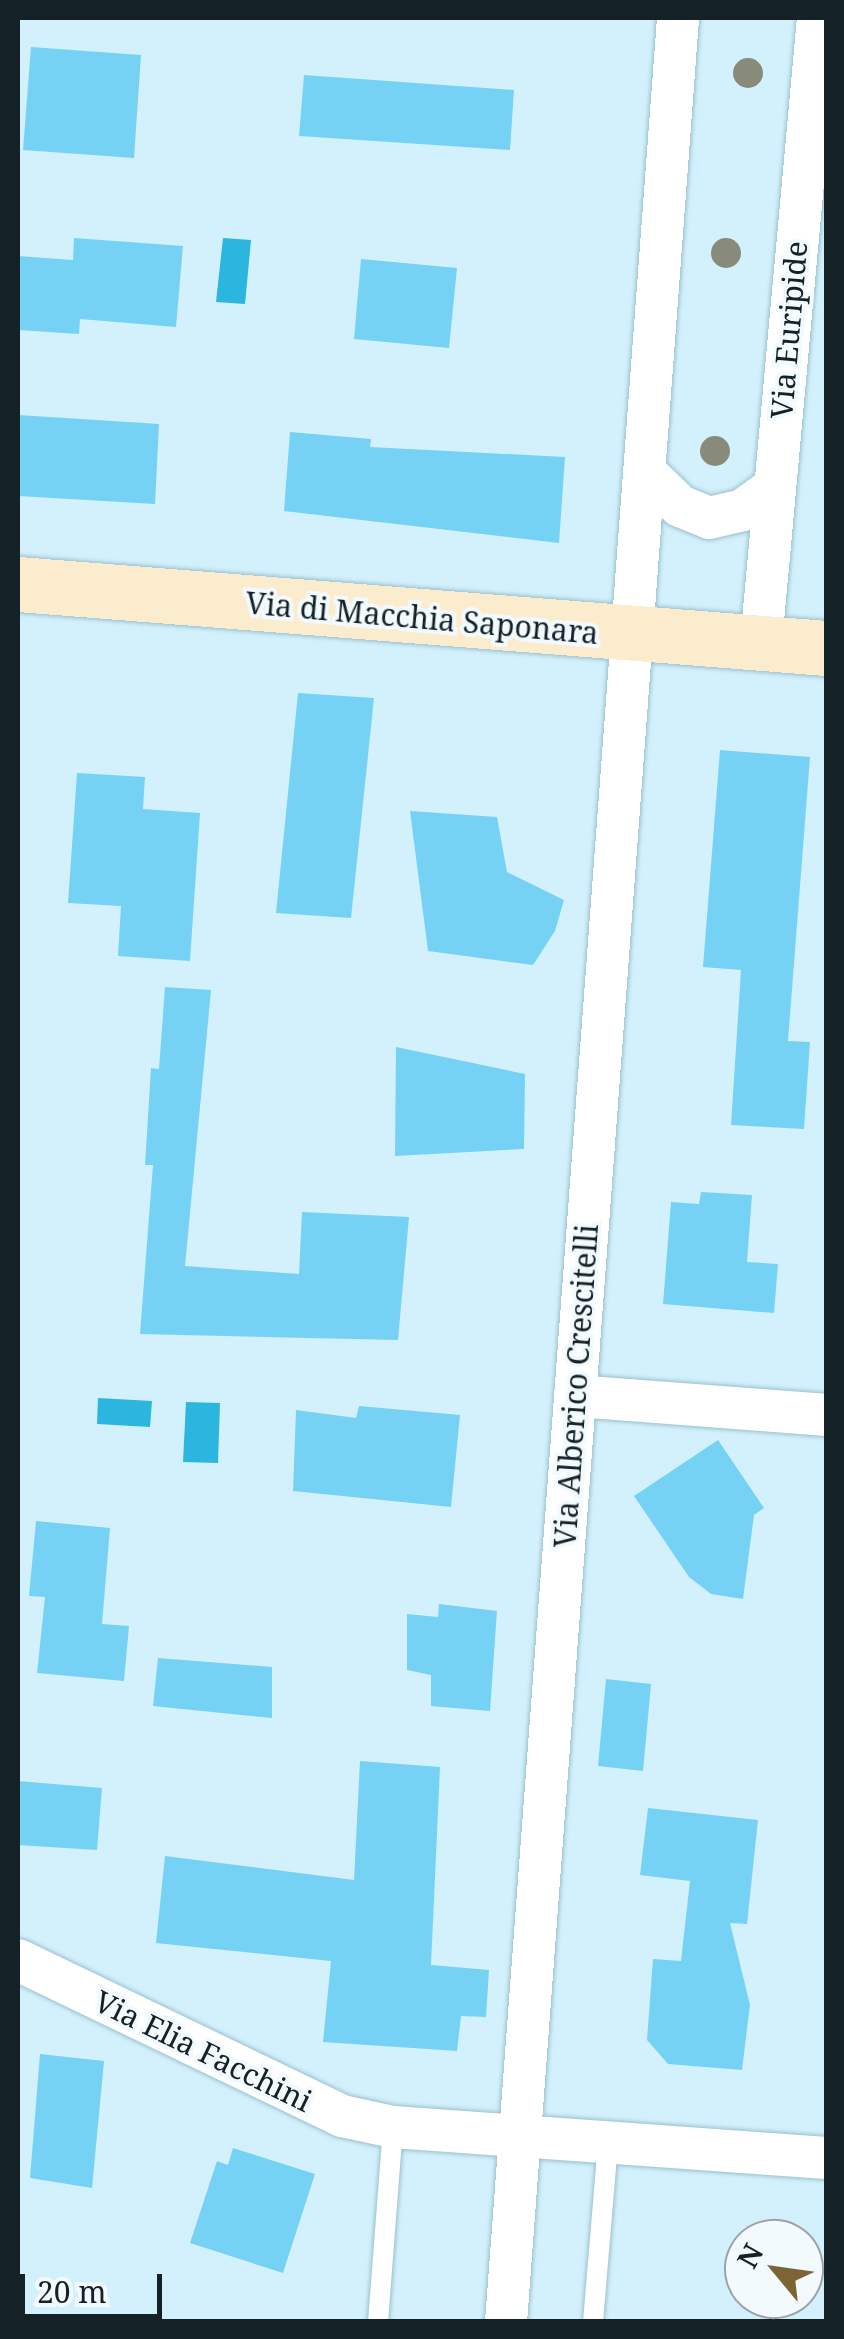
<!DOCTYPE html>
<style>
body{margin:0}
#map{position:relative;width:844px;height:2339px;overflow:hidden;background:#d3f1fd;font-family:"Noto Serif",serif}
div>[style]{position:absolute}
.water>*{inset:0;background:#2cb6df}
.building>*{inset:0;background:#75d2f4}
.roads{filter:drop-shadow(0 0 2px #9bc0ce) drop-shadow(0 0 2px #9bc0ce)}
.lane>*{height:20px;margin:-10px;padding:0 10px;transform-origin:10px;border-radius:10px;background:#fff}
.street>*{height:42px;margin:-21px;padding:0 21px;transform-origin:21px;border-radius:21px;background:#fff}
.secondary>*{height:55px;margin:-27.5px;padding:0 27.5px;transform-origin:27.5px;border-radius:27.5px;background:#fbecce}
.trees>*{width:30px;height:30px;margin:-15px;border-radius:50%;background:#888b7a}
span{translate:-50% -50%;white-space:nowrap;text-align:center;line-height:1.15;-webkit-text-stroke:8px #f3fafd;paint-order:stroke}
.street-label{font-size:30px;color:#142228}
.frame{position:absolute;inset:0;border:20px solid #142228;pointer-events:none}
.north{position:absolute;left:724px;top:2219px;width:100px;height:100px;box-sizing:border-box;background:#f3fafd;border:2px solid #9aa4a8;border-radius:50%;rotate:299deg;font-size:28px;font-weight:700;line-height:40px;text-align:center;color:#142228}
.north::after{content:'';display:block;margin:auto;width:35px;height:45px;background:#7c6434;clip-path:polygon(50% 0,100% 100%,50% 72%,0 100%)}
.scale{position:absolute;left:20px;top:2274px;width:142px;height:45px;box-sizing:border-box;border:5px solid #142228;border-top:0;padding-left:12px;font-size:30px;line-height:35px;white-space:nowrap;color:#142228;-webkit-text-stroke:8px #f3fafd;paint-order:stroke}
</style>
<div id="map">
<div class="water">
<div style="clip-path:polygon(223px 238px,251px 240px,245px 304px,216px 302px)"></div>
<div style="clip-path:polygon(98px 1398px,152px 1401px,150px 1427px,97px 1424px)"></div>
<div style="clip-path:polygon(186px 1402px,220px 1403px,218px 1463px,183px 1462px)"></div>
</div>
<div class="building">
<div style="clip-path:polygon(31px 47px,141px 55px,134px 158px,23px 150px)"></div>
<div style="clip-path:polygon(304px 75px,514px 90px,510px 150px,299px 136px)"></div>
<div style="clip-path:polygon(74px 238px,183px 246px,176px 327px,80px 319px,79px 334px,18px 330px,18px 256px,73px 260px)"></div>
<div style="clip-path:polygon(361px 259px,457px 268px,449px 348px,354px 339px)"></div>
<div style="clip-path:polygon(18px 415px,159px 424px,155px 504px,18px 496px)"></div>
<div style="clip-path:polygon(290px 432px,371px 439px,370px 447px,565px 457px,559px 543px,284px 511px)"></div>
<div style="clip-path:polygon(298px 693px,374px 698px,351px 918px,276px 913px)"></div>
<div style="clip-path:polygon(720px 750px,810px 757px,788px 1041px,810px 1042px,804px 1129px,731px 1125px,741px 970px,703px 967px)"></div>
<div style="clip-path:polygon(77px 773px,145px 777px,143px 809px,200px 813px,190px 961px,118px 956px,121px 906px,68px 903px)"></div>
<div style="clip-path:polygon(410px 811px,497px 817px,507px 872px,564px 900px,555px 931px,533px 965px,428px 951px)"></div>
<div style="clip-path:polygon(165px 987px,211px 990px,185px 1266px,299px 1274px,302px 1212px,409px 1217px,398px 1340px,140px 1334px,153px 1165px,145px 1165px,151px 1068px,159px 1069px)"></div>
<div style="clip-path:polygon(396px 1047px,525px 1074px,524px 1149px,395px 1156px)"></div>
<div style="clip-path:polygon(701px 1192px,752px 1195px,747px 1262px,778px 1264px,774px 1313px,663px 1304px,671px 1202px,699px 1204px)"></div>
<div style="clip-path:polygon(359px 1406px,460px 1415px,451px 1507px,293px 1491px,296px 1410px,356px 1418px)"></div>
<div style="clip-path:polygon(718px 1440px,764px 1508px,754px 1515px,743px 1599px,711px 1594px,689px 1577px,634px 1496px)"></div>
<div style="clip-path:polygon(36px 1521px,110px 1528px,102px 1624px,129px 1626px,124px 1681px,37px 1673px,45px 1597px,29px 1596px)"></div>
<div style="clip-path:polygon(439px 1604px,497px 1611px,490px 1711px,431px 1706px,431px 1675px,407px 1670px,407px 1614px,438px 1617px)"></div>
<div style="clip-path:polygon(158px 1658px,272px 1667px,272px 1718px,153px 1706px)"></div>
<div style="clip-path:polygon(606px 1679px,651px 1684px,643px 1771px,598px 1766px)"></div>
<div style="clip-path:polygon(360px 1761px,440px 1767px,431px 1965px,489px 1970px,486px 2017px,461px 2016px,457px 2051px,323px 2042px,331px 1961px,156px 1943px,165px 1856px,354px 1880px)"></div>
<div style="clip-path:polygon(18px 1781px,102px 1788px,97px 1850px,18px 1845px)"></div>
<div style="clip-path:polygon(648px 1808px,758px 1820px,747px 1924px,730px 1923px,750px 2005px,742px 2070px,668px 2064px,647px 2040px,653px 1959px,681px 1961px,690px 1881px,640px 1875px)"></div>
<div style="clip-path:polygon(40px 2054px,104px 2061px,92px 2188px,30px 2178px)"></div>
<div style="clip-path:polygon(233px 2148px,315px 2174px,283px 2273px,190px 2243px,217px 2161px,228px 2165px)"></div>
</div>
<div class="roads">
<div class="lane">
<div style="left:378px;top:2322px;width:196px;rotate:-85.6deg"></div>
<div style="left:593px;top:2322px;width:181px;rotate:-85.2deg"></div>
</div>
<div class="street">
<div style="left:646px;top:473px;width:47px;rotate:44.1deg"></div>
<div style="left:680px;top:506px;width:31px;rotate:22deg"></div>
<div style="left:709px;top:518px;width:35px;rotate:-13deg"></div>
<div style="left:743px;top:510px;width:39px;rotate:-36deg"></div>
<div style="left:761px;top:643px;width:628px;rotate:-84.79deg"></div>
<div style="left:575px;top:1396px;width:252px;rotate:4.3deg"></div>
<div style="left:18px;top:1960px;width:360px;rotate:25.7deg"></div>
<div style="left:342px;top:2116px;width:52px;rotate:12.2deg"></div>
<div style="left:393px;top:2127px;width:434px;rotate:4.1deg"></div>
<div style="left:506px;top:2322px;width:2310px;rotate:-85.73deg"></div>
</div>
<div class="secondary">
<div style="left:18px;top:584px;width:811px;rotate:4.53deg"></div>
</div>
</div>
<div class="trees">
<div style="left:748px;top:73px"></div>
<div style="left:726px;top:253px"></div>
<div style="left:715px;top:451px"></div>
</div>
<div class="street-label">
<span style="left:789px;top:330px;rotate:-85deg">Via Euripide</span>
<span style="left:422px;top:618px;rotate:5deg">Via di Macchia Saponara</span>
<span style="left:576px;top:1386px;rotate:-86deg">Via Alberico Crescitelli</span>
<span style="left:203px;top:2051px;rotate:26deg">Via Elia Facchini</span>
</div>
<div class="frame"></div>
<div class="north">N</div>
<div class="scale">20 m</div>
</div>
